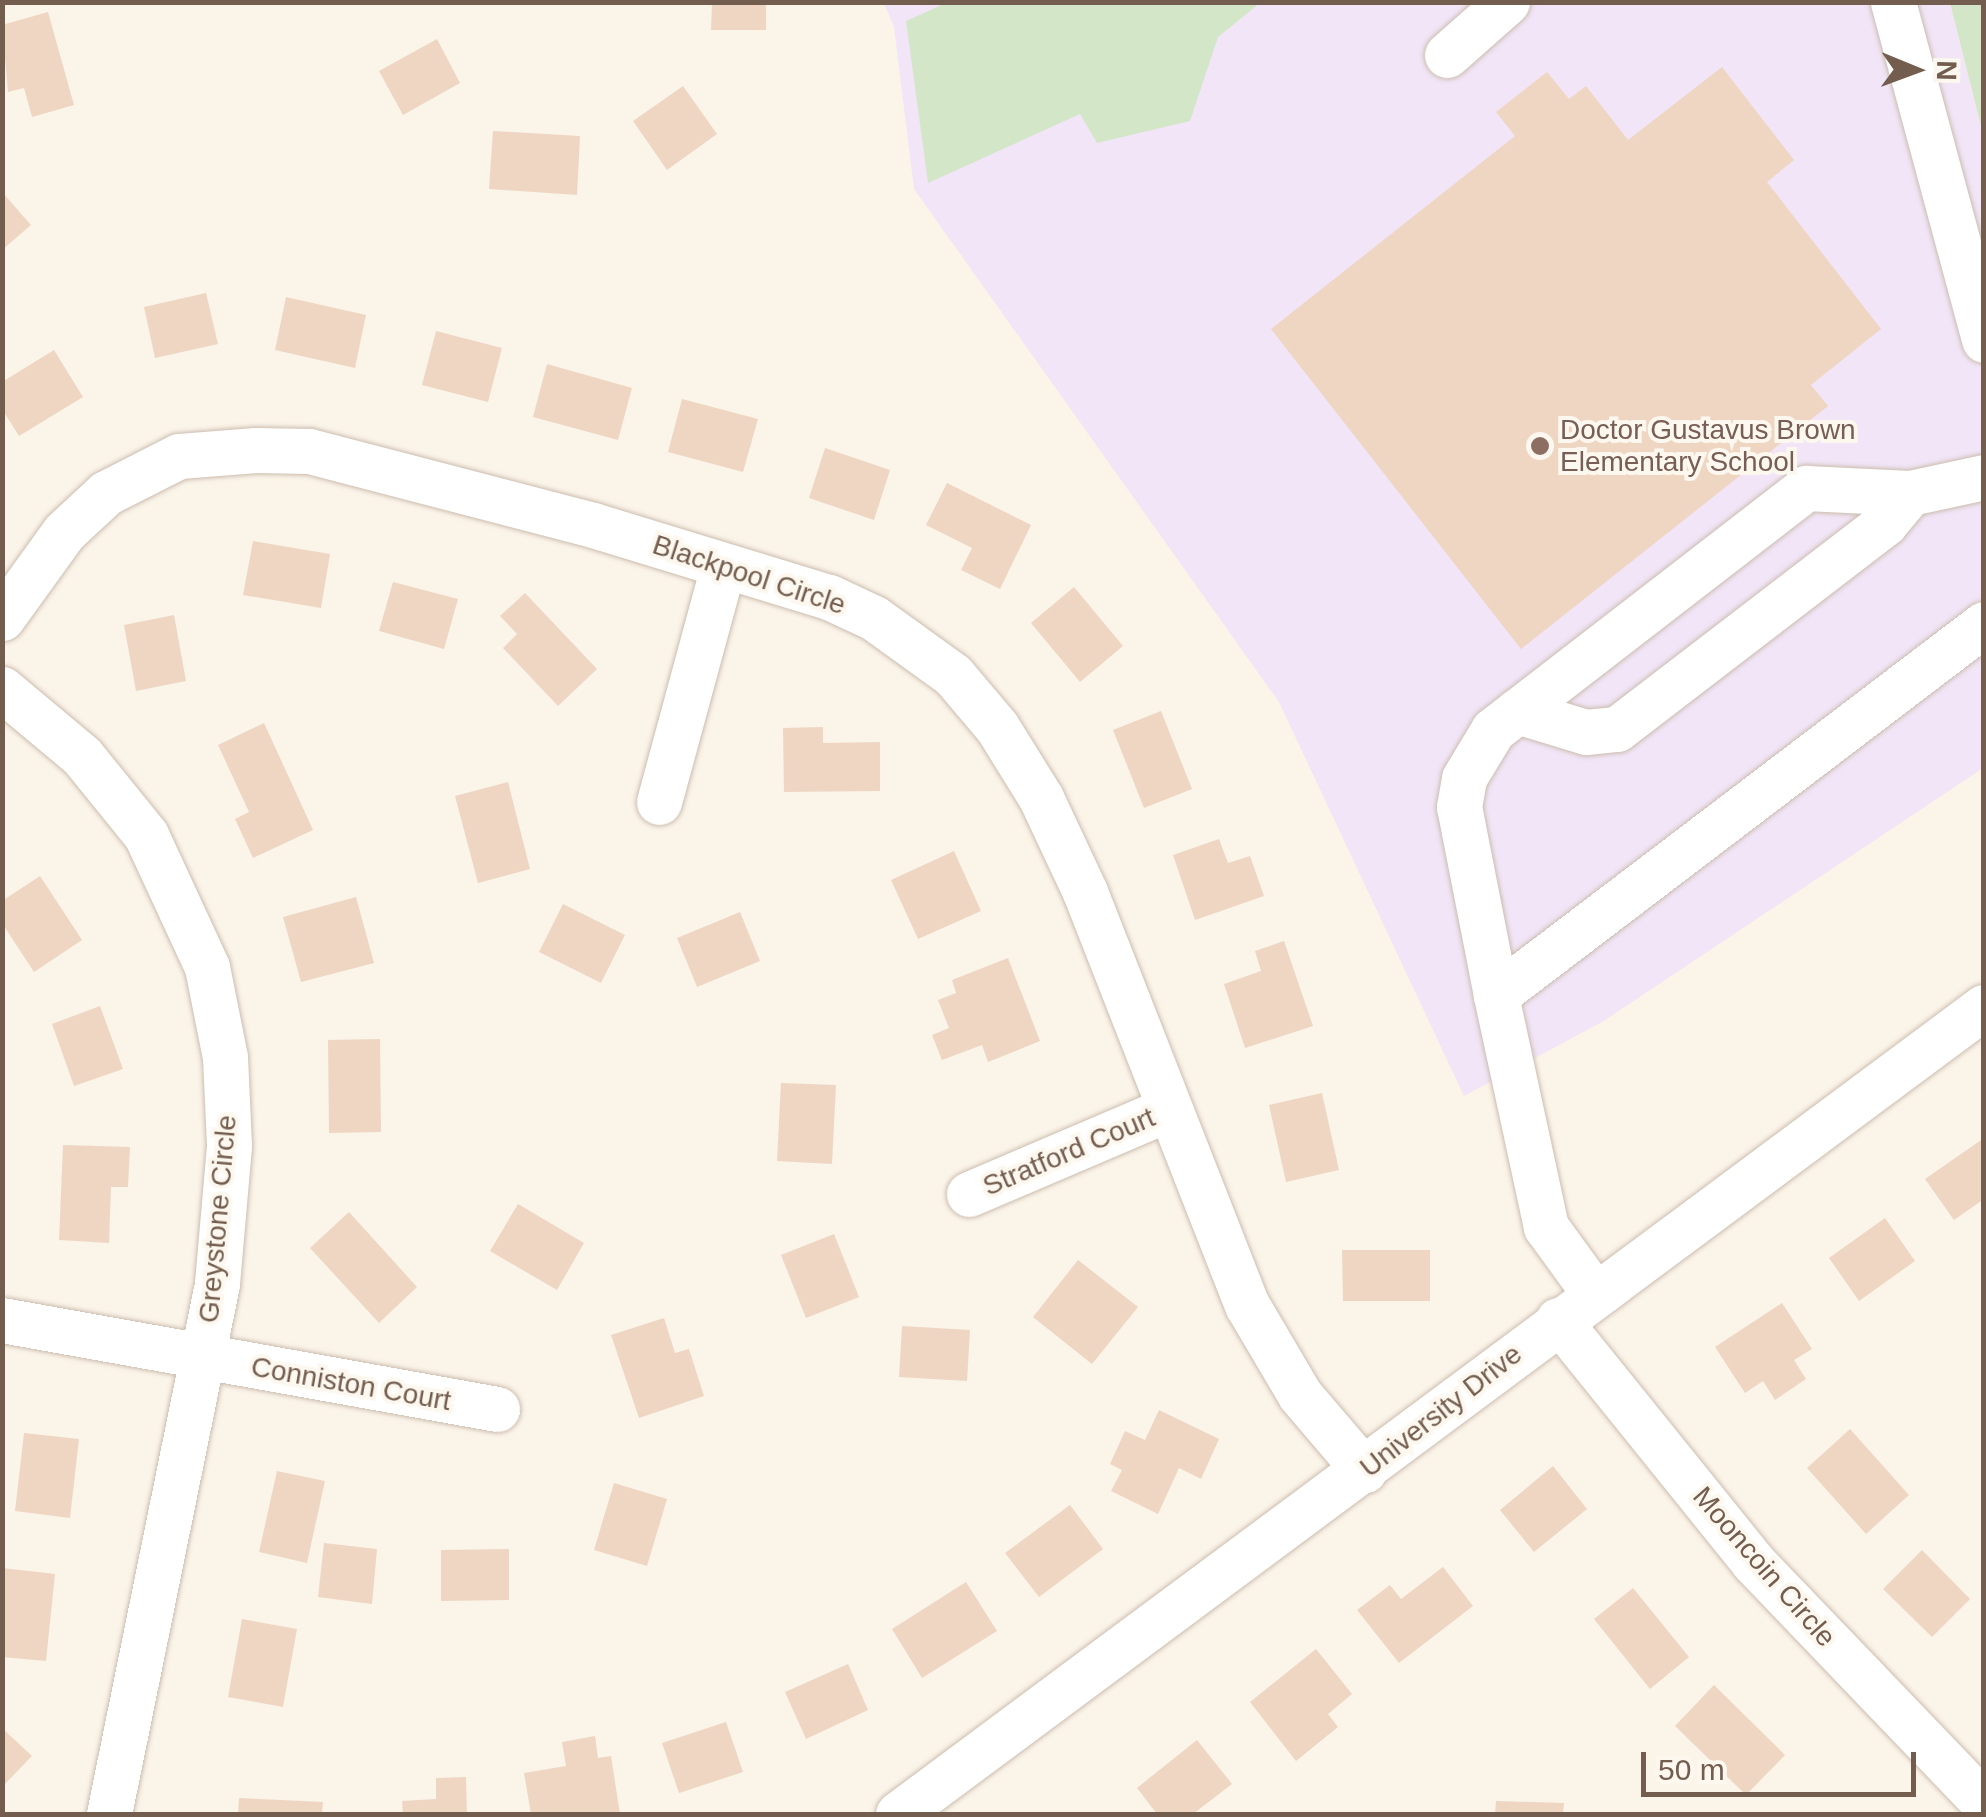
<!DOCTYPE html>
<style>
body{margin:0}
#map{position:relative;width:1986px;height:1817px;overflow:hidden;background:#fbf4e9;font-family:Arial,sans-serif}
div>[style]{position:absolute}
.education>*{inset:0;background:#f1e5f7}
.green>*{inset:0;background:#d3e7c8}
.building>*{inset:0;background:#eed6c3}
.roads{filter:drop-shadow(0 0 2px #ccbdaf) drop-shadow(0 0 2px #ccbdaf)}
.minor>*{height:45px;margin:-22.5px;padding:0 22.5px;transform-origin:22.5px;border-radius:22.5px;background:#fff}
.dots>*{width:28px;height:28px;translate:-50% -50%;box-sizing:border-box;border:5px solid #fdf8ef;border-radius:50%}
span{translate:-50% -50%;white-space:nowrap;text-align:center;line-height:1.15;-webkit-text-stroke:8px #fdf8ef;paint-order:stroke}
.education-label{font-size:28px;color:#785e54}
.left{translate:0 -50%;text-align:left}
.street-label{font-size:28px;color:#735d4e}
.frame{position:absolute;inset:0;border:5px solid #735d4e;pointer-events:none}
.north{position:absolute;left:1866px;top:20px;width:100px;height:100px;-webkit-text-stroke:8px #fdf8ef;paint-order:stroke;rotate:91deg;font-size:28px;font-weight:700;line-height:40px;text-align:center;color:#735d4e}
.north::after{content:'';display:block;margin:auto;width:35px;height:45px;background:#735d4e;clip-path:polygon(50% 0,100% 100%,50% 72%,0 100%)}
.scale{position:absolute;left:1641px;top:1752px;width:275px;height:45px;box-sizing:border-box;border:5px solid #735d4e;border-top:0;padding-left:12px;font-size:30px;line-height:35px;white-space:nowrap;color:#735d4e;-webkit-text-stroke:8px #fdf8ef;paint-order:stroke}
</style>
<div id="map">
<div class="education">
<div style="clip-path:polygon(884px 3px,1950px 3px,1983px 134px,1983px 768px,1602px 1022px,1464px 1096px,1279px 702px,914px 189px,894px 27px)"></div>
</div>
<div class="green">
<div style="clip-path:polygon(946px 3px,946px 2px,1260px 3px,1218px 37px,1190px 121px,1097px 143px,1080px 114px,928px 183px,906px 21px)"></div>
<div style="clip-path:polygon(1950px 3px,1983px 3px,1983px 134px)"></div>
</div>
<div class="building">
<div style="clip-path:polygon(712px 2px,766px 2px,766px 30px,711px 30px)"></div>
<div style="clip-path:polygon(48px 12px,74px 105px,32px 117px,24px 88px,8px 92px,2px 25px)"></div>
<div style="clip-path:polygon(437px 39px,460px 83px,403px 115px,379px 71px)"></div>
<div style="clip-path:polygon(1722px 67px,1794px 160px,1767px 182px,1881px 329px,1811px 385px,1828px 406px,1521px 649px,1271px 329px,1515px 136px,1496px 112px,1547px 72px,1569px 99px,1586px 86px,1628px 140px)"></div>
<div style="clip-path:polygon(683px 86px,717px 134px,667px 170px,633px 121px)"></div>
<div style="clip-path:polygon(493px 131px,580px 136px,577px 195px,489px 189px)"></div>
<div style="clip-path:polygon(2px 192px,31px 225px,2px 250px)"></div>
<div style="clip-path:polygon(206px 293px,218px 344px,155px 358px,144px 307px)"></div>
<div style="clip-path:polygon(286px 297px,366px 315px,355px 368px,275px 350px)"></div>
<div style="clip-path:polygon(436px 331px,502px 348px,488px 402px,422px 385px)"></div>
<div style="clip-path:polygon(54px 350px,83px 397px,19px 436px,2px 409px,2px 382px)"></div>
<div style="clip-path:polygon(547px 364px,632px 388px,618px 440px,533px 417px)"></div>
<div style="clip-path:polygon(682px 399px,758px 419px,743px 472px,668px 452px)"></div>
<div style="clip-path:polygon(825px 448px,890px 470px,874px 520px,809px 498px)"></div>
<div style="clip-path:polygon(947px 483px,1031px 525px,1000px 589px,961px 570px,972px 548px,926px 525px)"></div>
<div style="clip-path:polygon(253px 541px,330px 554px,321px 608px,243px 595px)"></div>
<div style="clip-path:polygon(393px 582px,458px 599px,444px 649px,379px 631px)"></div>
<div style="clip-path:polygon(1074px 587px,1123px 646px,1080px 682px,1031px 623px)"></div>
<div style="clip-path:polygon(525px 593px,597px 669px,558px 706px,503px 648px,517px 634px,500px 616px)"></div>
<div style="clip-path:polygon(174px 615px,186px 681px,136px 691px,124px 625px)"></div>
<div style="clip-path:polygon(1161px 711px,1192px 789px,1144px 808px,1113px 730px)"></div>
<div style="clip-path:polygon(264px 723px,313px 830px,253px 858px,235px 819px,249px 812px,218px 745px)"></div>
<div style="clip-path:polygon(823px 727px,823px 743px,880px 742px,880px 791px,784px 792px,783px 728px)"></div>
<div style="clip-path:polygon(508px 782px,530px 869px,478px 883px,455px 796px)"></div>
<div style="clip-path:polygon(1219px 839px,1228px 863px,1250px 856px,1264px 896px,1195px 920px,1173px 855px)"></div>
<div style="clip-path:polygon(954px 851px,981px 911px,918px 939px,891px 880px)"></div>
<div style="clip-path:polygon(40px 876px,82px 940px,34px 972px,2px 923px,2px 901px)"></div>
<div style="clip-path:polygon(356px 897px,374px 963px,301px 982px,283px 917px)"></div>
<div style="clip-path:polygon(563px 904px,625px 935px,601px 983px,539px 952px)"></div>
<div style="clip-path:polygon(740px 912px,760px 961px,697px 987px,677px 938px)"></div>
<div style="clip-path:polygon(1284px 941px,1313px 1026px,1245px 1048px,1224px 984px,1261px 971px,1255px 951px)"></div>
<div style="clip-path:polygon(1008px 958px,1040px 1041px,988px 1062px,982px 1045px,942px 1060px,932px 1035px,949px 1028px,938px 1000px,956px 993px,952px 980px)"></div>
<div style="clip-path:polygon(100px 1006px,123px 1069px,74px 1086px,52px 1024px)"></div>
<div style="clip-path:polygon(380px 1039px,381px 1132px,329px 1133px,328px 1040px)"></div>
<div style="clip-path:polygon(781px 1083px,836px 1085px,832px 1164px,777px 1161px)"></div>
<div style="clip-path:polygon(1322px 1093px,1339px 1170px,1286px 1182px,1269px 1105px)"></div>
<div style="clip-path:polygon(1984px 1138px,1984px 1199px,1954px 1220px,1925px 1179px)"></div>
<div style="clip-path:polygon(63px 1145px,130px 1147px,128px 1187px,111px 1187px,109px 1243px,59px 1240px)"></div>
<div style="clip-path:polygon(518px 1204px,584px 1243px,557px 1290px,490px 1251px)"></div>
<div style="clip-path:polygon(349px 1212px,417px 1287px,379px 1323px,310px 1248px)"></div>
<div style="clip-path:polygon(1885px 1218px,1915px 1261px,1859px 1301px,1829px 1258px)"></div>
<div style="clip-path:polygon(834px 1234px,859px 1297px,806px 1318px,781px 1255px)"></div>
<div style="clip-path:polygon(1342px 1250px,1430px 1250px,1430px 1301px,1343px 1301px)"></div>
<div style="clip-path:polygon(1078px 1260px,1138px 1307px,1092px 1364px,1033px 1317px)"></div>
<div style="clip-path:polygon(1782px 1303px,1812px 1349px,1794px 1360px,1806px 1379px,1775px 1400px,1763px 1381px,1745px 1393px,1715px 1347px)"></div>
<div style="clip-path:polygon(664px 1318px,675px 1353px,689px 1349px,704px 1396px,639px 1418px,611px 1335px)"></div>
<div style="clip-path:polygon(902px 1326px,970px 1330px,967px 1381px,899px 1377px)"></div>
<div style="clip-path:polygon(1159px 1410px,1219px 1439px,1201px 1479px,1179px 1468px,1158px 1514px,1111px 1491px,1122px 1470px,1110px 1464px,1125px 1431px,1145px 1440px)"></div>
<div style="clip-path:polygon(1850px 1429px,1909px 1495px,1866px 1534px,1807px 1468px)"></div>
<div style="clip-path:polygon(24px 1433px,79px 1439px,70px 1518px,15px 1511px)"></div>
<div style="clip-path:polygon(1553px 1466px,1587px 1509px,1534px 1552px,1500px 1510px)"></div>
<div style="clip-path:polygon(277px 1471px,325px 1481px,307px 1563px,259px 1552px)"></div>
<div style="clip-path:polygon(614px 1483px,667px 1499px,647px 1566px,594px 1550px)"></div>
<div style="clip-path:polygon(1070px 1505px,1103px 1549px,1039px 1597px,1005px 1553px)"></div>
<div style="clip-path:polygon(324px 1543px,377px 1549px,372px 1604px,318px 1597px)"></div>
<div style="clip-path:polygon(509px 1549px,509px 1600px,441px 1601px,441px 1550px)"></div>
<div style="clip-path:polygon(1922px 1550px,1970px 1599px,1932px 1637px,1883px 1589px)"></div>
<div style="clip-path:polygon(1443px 1567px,1473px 1606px,1399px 1663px,1357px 1610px,1390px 1585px,1401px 1599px)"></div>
<div style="clip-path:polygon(2px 1568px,55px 1574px,46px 1661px,2px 1657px)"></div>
<div style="clip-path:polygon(966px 1582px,997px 1631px,922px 1678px,892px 1629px)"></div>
<div style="clip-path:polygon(1633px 1588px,1689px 1657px,1650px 1689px,1594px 1619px)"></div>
<div style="clip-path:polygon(242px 1619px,297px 1629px,283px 1707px,228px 1697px)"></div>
<div style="clip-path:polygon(1316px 1649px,1352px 1694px,1328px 1714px,1338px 1727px,1296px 1761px,1250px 1702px)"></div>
<div style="clip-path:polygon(848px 1664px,868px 1710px,806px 1739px,785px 1692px)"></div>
<div style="clip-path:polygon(1714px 1685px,1785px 1755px,1746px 1795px,1675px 1726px)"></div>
<div style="clip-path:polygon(726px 1722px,743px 1772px,679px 1793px,662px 1743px)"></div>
<div style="clip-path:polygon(2px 1728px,32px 1756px,2px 1787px)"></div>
<div style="clip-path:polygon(595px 1736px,598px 1758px,611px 1756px,620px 1814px,531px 1814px,524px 1773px,566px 1766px,562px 1742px)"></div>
<div style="clip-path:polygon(1197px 1740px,1232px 1784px,1193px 1814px,1157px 1814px,1137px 1788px)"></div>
<div style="clip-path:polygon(466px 1777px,467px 1814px,403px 1814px,402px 1801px,436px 1799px,436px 1778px)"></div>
<div style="clip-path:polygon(239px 1798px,323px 1802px,322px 1814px,238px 1814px)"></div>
<div style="clip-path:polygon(1496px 1801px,1564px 1803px,1563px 1814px,1495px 1814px)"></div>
</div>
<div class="roads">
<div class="minor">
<div style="left:1893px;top:2px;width:350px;rotate:74.9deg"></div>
<div style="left:1447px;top:55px;width:80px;rotate:-41.5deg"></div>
<div style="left:2px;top:618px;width:106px;rotate:-54.2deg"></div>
<div style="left:64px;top:532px;width:57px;rotate:-42.9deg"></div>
<div style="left:106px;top:493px;width:82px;rotate:-26.9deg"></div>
<div style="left:179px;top:456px;width:77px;rotate:-4.5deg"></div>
<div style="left:256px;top:450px;width:53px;rotate:1.1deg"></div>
<div style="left:309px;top:451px;width:293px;rotate:14.6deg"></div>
<div style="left:593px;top:525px;width:247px;rotate:17deg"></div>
<div style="left:829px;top:597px;width:50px;rotate:25deg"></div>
<div style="left:874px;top:618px;width:97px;rotate:35.8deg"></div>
<div style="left:953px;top:675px;width:68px;rotate:49.8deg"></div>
<div style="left:997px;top:727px;width:84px;rotate:58.2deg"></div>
<div style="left:1041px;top:798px;width:104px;rotate:64.9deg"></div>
<div style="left:1085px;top:892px;width:444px;rotate:68.6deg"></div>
<div style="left:1247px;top:1305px;width:104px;rotate:59.5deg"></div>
<div style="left:1300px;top:1395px;width:99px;rotate:49.5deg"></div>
<div style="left:2px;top:689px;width:104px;rotate:39.9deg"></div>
<div style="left:82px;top:756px;width:102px;rotate:51deg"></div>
<div style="left:146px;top:835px;width:145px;rotate:65.2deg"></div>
<div style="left:207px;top:967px;width:92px;rotate:78.7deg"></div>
<div style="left:225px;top:1057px;width:89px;rotate:87.4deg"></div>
<div style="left:229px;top:1146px;width:139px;rotate:95deg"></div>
<div style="left:217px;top:1284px;width:541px;rotate:101.52deg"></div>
<div style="left:1517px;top:711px;width:72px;rotate:16.9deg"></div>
<div style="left:1586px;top:732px;width:31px;rotate:-6deg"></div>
<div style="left:1617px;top:729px;width:338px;rotate:-37.5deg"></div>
<div style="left:1885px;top:523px;width:39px;rotate:-50deg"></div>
<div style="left:659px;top:802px;width:245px;rotate:-74.8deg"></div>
<div style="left:1496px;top:995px;width:192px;rotate:-101.1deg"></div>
<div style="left:1459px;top:807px;width:29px;rotate:-80deg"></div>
<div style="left:1464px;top:778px;width:56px;rotate:-58.9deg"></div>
<div style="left:1493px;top:730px;width:396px;rotate:-37.7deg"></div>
<div style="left:1806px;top:488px;width:104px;rotate:2.8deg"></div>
<div style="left:1910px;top:493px;width:76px;rotate:-12.2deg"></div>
<div style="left:969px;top:1194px;width:216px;rotate:-23.1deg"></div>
<div style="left:1594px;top:1293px;width:82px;rotate:-126deg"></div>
<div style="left:1546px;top:1227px;width:237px;rotate:-102.2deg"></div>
<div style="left:1496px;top:995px;width:613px;rotate:-37.24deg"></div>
<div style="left:2px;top:1320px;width:503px;rotate:10.19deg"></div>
<div style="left:1558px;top:1320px;width:311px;rotate:51.1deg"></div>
<div style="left:1753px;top:1562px;width:334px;rotate:46.2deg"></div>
<div style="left:898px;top:1814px;width:1353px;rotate:-36.62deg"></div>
</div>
</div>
<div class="dots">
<div style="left:1540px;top:446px;background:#8d6e63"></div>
</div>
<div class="education-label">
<span class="left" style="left:1560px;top:446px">Doctor Gustavus Brown<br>Elementary School</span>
</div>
<div class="street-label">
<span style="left:749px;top:575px;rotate:18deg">Blackpool Circle</span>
<span style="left:1069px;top:1152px;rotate:-23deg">Stratford Court</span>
<span style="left:218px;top:1219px;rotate:-85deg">Greystone Circle</span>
<span style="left:351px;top:1384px;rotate:10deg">Conniston Court</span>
<span style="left:1441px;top:1411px;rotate:-38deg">University Drive</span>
<span style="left:1764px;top:1567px;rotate:49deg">Mooncoin Circle</span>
</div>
<div class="frame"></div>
<div class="north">N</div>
<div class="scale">50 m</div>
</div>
